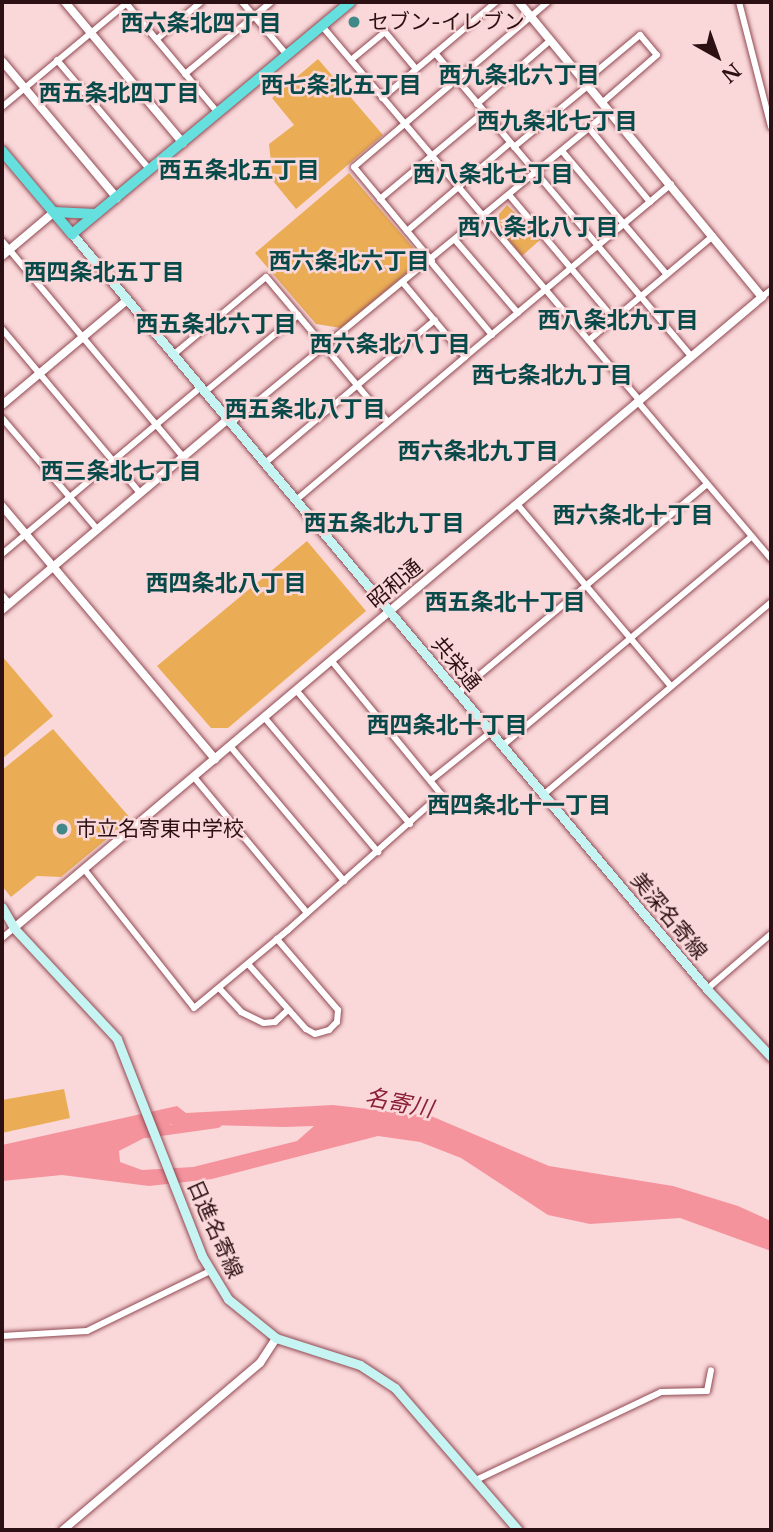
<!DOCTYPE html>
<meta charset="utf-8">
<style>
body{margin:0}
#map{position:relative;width:773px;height:1532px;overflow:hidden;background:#fad8da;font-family:"Libre Baskerville","Noto Sans JP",serif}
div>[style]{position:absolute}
.green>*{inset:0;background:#eaad56}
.water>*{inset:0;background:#f5939d}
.river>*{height:10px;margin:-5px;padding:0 5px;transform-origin:5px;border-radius:5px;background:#f5939d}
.roads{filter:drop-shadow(0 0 2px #914a53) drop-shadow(0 0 2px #914a53)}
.minor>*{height:6px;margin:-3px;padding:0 3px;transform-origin:3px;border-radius:3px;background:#fff}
.tertiary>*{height:8px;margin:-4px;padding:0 4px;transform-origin:4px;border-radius:4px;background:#fff}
.secondary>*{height:9px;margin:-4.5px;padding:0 4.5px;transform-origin:4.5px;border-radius:4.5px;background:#c5f4f3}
.trunk>*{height:10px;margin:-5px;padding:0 5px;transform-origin:5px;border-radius:5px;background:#66e0df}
.dots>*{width:19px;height:19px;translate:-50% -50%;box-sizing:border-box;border:4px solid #fad8da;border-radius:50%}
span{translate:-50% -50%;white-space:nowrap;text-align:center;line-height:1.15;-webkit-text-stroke:5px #fad8da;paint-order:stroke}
.poi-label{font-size:21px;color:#2c1013}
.left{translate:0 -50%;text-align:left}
.street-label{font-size:21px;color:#2c1013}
.neighbourhood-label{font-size:23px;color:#084949;font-weight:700}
.water-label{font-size:23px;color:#8c2037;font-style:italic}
.frame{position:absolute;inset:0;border:4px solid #2c1013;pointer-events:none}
.north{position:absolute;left:682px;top:21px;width:70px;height:70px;-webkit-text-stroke:5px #fad8da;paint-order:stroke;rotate:140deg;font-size:19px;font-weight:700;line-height:28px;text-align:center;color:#2c1013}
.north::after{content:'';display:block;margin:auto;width:24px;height:32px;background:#2c1013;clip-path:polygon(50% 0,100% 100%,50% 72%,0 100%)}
</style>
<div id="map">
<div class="green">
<div style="clip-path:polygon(318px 59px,383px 135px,296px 209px,273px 181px,269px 144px,294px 125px,272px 98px)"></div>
<div style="clip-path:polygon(349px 173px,423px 259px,341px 328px,316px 324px,255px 253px)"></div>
<div style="clip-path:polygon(507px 205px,541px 239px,522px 256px,493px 221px)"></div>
<div style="clip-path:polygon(307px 541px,366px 611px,228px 728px,211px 728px,157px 666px)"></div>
<div style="clip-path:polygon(2px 656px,53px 716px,2px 759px)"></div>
<div style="clip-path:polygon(53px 729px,131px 819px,61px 877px,37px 876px,11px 897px,2px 886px,2px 770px)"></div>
<div style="clip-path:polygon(64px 1089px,70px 1118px,2px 1133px,2px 1100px)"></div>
</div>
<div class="water">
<div style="clip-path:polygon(evenodd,333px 1105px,431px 1116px,549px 1166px,673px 1186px,738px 1206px,771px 1221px,771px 1251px,680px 1218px,590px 1224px,548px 1215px,461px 1158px,420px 1142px,378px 1136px,212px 1179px,149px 1186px,62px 1175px,2px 1181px,2px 1145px,177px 1106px,186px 1113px,333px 1105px,171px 1124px,285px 1127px,314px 1126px,297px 1141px,193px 1167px,142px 1170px,120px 1162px,119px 1151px,171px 1124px)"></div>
</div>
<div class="river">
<div style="left:146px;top:1133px;width:72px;rotate:-8deg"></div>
</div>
<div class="roads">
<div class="minor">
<div style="left:125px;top:2px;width:145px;rotate:50deg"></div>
<div style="left:242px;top:2px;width:70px;rotate:49.7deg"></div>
<div style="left:739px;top:2px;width:129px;rotate:75.6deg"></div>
<div style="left:322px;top:26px;width:492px;rotate:49.7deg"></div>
<div style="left:157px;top:39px;width:57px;rotate:-40.1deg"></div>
<div style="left:435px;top:53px;width:397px;rotate:49.8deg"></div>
<div style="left:57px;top:60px;width:144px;rotate:49.8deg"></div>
<div style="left:351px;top:60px;width:44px;rotate:-39.5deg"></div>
<div style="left:385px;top:32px;width:48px;rotate:50deg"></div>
<div style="left:185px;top:74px;width:112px;rotate:-39.9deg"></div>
<div style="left:585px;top:81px;width:72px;rotate:-39.9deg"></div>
<div style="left:640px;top:35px;width:26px;rotate:50deg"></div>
<div style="left:657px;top:55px;width:72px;rotate:139deg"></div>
<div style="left:382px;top:98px;width:149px;rotate:-40.1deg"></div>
<div style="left:477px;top:104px;width:98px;rotate:-40.9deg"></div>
<div style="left:2px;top:107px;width:164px;rotate:-39.8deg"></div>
<div style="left:589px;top:128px;width:96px;rotate:50.5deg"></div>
<div style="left:514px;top:147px;width:97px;rotate:-39.6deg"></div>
<div style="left:562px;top:151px;width:162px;rotate:49.7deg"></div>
<div style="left:510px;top:196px;width:161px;rotate:49.8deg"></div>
<div style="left:380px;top:199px;width:136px;rotate:-39.9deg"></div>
<div style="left:407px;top:231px;width:135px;rotate:-40.5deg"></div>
<div style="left:2px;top:241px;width:282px;rotate:50deg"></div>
<div style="left:456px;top:241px;width:95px;rotate:49.3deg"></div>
<div style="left:432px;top:261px;width:122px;rotate:-129.7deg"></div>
<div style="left:354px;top:167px;width:255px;rotate:-40.4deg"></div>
<div style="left:431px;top:262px;width:95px;rotate:50.1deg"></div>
<div style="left:404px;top:284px;width:95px;rotate:50.1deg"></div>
<div style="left:465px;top:357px;width:269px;rotate:-40deg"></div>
<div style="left:762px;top:297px;width:11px;rotate:-38deg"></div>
<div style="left:2px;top:329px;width:214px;rotate:49.9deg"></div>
<div style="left:589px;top:340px;width:162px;rotate:-40deg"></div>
<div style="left:173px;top:355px;width:121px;rotate:-40deg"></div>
<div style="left:266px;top:277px;width:189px;rotate:49.9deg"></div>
<div style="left:205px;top:392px;width:121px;rotate:-39.6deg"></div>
<div style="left:638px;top:402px;width:206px;rotate:49.7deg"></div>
<div style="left:2px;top:418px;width:146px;rotate:49.4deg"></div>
<div style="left:231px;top:423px;width:491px;rotate:-39.5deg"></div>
<div style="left:265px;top:463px;width:222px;rotate:-40.1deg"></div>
<div style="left:296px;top:500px;width:221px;rotate:-40.2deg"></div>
<div style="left:517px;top:504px;width:238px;rotate:49.8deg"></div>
<div style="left:2px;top:554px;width:260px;rotate:-40deg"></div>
<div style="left:2px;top:595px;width:11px;rotate:49deg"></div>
<div style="left:296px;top:690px;width:176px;rotate:49.6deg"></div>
<div style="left:458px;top:693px;width:325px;rotate:-40deg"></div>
<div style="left:264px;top:717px;width:177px;rotate:49.8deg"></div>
<div style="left:230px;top:746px;width:177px;rotate:49.8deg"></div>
<div style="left:502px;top:746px;width:326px;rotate:-40deg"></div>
<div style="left:193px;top:776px;width:178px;rotate:50.2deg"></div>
<div style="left:431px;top:780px;width:77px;rotate:-38.7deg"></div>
<div style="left:543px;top:795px;width:299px;rotate:-40.2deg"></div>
<div style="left:84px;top:869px;width:177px;rotate:51.6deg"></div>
<div style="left:194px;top:1008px;width:122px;rotate:-39.7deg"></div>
<div style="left:288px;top:930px;width:205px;rotate:-41.6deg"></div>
<div style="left:441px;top:794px;width:173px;rotate:-129.4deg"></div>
<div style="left:2px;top:938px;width:16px;rotate:-40deg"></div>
<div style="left:248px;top:964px;width:87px;rotate:48.3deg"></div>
<div style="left:306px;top:1029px;width:10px;rotate:29deg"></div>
<div style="left:315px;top:1034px;width:15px;rotate:-16deg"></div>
<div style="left:329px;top:1030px;width:11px;rotate:-45deg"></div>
<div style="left:337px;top:1022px;width:12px;rotate:-85deg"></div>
<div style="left:338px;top:1010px;width:94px;rotate:-130.7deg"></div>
<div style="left:219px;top:988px;width:33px;rotate:47deg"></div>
<div style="left:241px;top:1012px;width:25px;rotate:26deg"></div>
<div style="left:264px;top:1023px;width:11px;rotate:-5deg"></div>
<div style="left:275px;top:1022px;width:18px;rotate:-43deg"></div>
<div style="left:707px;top:989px;width:84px;rotate:-40.7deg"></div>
<div style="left:2px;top:1336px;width:85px;rotate:-3.4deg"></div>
<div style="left:87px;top:1331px;width:137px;rotate:-26deg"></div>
<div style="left:476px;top:1480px;width:205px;rotate:-25.4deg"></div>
<div style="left:661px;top:1392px;width:46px;rotate:-1.2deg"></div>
<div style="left:707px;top:1391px;width:21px;rotate:-79deg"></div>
</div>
<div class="tertiary">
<div style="left:65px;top:2px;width:184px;rotate:50.1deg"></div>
<div style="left:2px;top:61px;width:179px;rotate:50deg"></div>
<div style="left:2px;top:256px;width:68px;rotate:-40.2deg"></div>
<div style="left:2px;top:405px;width:163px;rotate:-40deg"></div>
<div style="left:2px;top:506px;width:331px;rotate:49.9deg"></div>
<div style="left:2px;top:610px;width:296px;rotate:-40.2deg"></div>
<div style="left:14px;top:928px;width:979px;rotate:-40.15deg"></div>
<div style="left:762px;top:297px;width:382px;rotate:-129.5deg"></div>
<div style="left:63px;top:1530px;width:258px;rotate:-40.3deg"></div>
<div style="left:260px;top:1363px;width:30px;rotate:-57deg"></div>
</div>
<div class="secondary">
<div style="left:72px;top:234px;width:987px;rotate:49.93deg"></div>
<div style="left:707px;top:989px;width:93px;rotate:46.7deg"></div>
<div style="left:2px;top:907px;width:24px;rotate:60deg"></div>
<div style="left:14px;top:928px;width:151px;rotate:47.1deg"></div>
<div style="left:117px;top:1039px;width:233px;rotate:68.6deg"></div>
<div style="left:202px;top:1256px;width:50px;rotate:58.8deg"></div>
<div style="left:228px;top:1299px;width:62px;rotate:39.1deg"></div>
<div style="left:276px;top:1338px;width:88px;rotate:17.8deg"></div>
<div style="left:360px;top:1365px;width:42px;rotate:33.3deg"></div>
<div style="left:395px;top:1388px;width:188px;rotate:49.1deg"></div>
</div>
<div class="trunk">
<div style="left:2px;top:151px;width:109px;rotate:49.9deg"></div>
<div style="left:72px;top:234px;width:362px;rotate:-39.8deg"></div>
<div style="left:54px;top:212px;width:41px;rotate:2.8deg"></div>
</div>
</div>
<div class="dots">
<div style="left:354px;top:22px;background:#418988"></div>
<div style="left:62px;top:829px;background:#418988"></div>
</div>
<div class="poi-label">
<span class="left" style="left:368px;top:22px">セブン-イレブン</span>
<span class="left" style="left:76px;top:829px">市立名寄東中学校</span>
</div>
<div class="street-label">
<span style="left:395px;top:584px;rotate:-40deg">昭和通</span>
<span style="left:456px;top:664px;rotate:50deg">共栄通</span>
<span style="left:669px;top:916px;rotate:50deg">美深名寄線</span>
<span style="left:215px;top:1229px;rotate:66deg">日進名寄線</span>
</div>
<div class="neighbourhood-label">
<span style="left:201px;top:23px">西六条北四丁目</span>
<span style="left:519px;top:75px">西九条北六丁目</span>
<span style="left:341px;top:85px">西七条北五丁目</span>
<span style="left:119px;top:93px">西五条北四丁目</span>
<span style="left:557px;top:121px">西九条北七丁目</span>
<span style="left:239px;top:170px">西五条北五丁目</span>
<span style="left:493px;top:174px">西八条北七丁目</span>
<span style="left:538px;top:227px">西八条北八丁目</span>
<span style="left:349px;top:261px">西六条北六丁目</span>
<span style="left:104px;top:272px">西四条北五丁目</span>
<span style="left:618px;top:320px">西八条北九丁目</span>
<span style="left:216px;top:324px">西五条北六丁目</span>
<span style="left:390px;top:344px">西六条北八丁目</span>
<span style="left:552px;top:375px">西七条北九丁目</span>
<span style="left:305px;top:409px">西五条北八丁目</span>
<span style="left:478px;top:451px">西六条北九丁目</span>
<span style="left:121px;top:471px">西三条北七丁目</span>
<span style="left:633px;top:515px">西六条北十丁目</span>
<span style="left:384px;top:523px">西五条北九丁目</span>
<span style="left:226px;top:583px">西四条北八丁目</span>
<span style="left:505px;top:602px">西五条北十丁目</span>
<span style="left:447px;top:725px">西四条北十丁目</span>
<span style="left:519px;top:805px">西四条北十一丁目</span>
</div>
<div class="water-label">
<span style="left:399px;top:1103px;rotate:11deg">名寄川</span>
</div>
<div class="frame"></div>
<div class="north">N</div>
</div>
